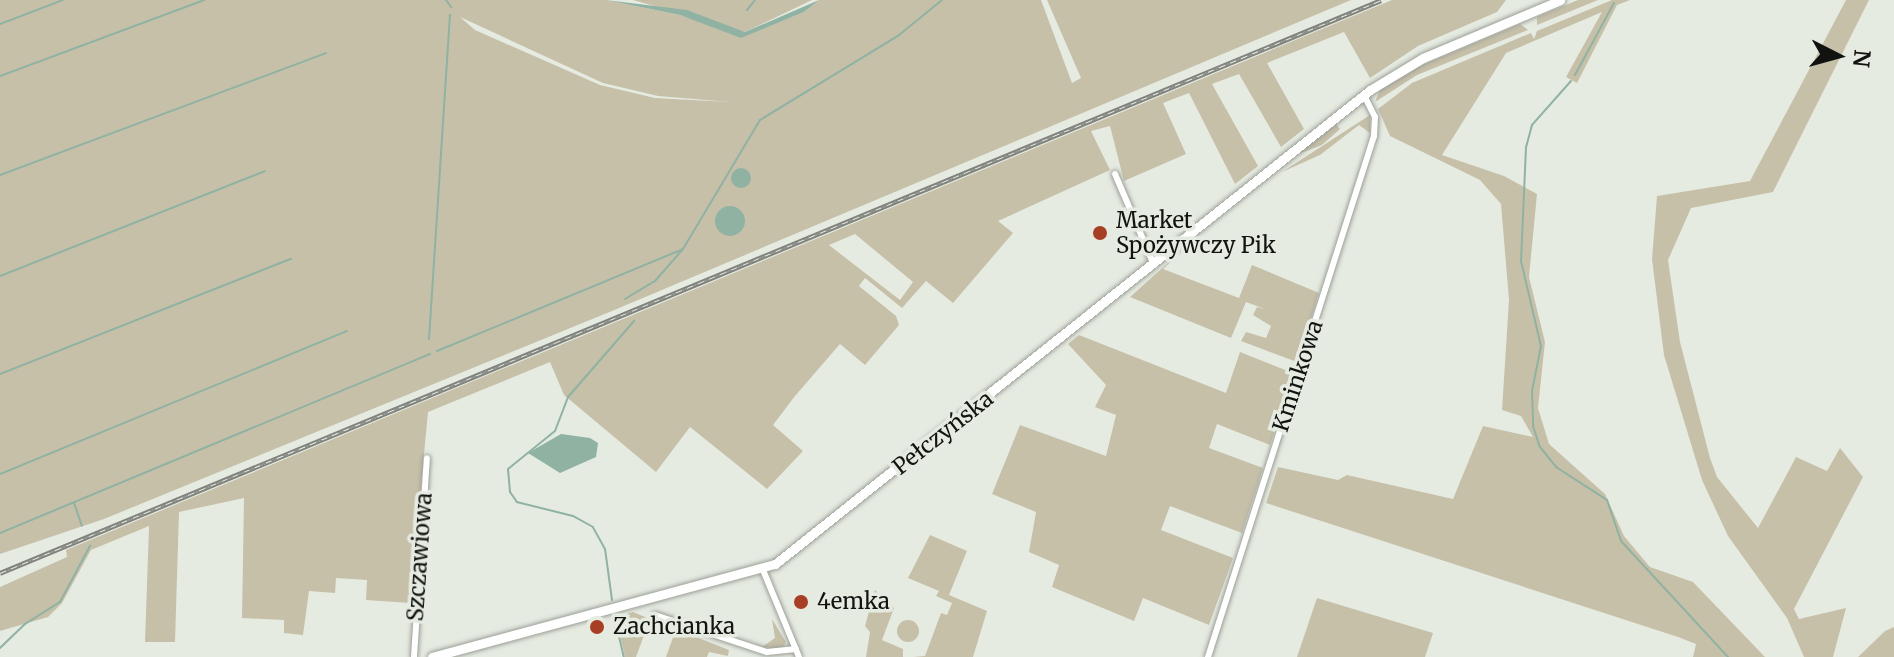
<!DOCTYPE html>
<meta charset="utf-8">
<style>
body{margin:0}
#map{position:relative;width:1894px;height:657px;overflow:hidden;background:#e6ebe2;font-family:Merriweather,serif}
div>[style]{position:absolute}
.green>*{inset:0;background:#c7c0a9}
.round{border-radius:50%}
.water>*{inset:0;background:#8fb2a3}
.stream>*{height:2px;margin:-1px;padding:0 1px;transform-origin:1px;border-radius:1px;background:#8fb2a3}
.roads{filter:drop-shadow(0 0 2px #9ba097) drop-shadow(0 0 2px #9ba097)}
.minor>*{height:6px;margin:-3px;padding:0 3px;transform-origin:3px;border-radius:3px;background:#fff}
.secondary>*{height:9px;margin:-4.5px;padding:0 4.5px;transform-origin:4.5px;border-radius:4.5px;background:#fff}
.rail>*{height:5px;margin-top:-2.5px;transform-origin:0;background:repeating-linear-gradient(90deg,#e6ebe2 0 6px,#80837d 0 12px);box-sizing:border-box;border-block:2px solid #80837d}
.dots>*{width:22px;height:22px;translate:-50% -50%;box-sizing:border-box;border:4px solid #e6ebe2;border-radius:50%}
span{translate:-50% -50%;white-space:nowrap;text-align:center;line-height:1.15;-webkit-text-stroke:7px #e6ebe2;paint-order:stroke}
.poi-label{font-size:22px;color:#121310}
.left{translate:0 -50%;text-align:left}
.street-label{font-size:22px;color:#121310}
.north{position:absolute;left:1798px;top:16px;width:80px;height:80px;-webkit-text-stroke:6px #e6ebe2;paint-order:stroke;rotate:96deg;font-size:22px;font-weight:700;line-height:32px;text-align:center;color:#121310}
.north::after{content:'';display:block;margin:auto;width:28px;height:36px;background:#121310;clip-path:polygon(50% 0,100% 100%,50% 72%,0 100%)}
</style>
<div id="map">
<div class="green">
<div style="clip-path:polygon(evenodd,0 0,606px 0,680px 15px,744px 36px,804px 12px,819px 0,1041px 0,1072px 83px,1081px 78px,1047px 0,1351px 0,612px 311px,104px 519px,0 554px,0 0,460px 17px,603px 83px,658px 96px,730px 102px,655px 98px,600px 85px,475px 30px,460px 17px)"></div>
<div style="clip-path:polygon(633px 0,812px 0,745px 32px)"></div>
<div style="clip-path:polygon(evenodd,1392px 0,1506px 0,1497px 12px,1418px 46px,1370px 78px,1344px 32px,1267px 63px,1304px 129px,1281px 147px,1239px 74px,1212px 84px,1258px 166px,1235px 184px,1189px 93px,1163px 103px,1186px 154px,1124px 181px,1110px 126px,1091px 131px,1110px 170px,998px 221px,1013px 233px,953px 303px,926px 281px,902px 308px,865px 278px,859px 286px,896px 316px,899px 325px,865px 365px,840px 344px,795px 396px,773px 425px,803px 451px,767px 489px,690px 427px,656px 472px,564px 395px,550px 362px,428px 412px,410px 603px,366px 600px,367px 580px,336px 578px,335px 593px,309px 591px,303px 635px,284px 633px,284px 620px,242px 618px,244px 498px,179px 512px,175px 642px,145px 642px,149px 526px,91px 550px,62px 603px,48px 617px,0 631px,0 587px,67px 557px,66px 550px,1392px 0,855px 234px,913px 282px,900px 300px,829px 245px,855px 234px)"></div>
<div style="clip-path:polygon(1578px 0,1598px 0,1537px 25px,1537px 17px)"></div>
<div style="clip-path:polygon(1612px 0,1630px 0,1617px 5px,1577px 83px,1566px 77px,1602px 12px,1506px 53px,1442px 155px,1504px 176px,1537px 194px,1529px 277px,1545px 342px,1538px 408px,1549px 444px,1605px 494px,1624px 536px,1650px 567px,1693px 582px,1765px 657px,1693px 657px,1696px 644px,1678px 637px,1266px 503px,1278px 467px,1338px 480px,1347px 475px,1453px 499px,1483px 426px,1533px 437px,1521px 416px,1502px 410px,1509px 300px,1501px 204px,1480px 180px,1390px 136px,1378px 109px,1412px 83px,1531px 33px,1534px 39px,1537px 31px)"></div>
<div style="clip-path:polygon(1846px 0,1869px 0,1773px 192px,1691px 208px,1668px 260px,1680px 342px,1710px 458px,1717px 477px,1758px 528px,1796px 457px,1827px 471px,1840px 448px,1863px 477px,1794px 609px,1799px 619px,1846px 608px,1833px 657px,1804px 657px,1787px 618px,1728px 536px,1702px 480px,1664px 355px,1652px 259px,1657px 196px,1750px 181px)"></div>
<div style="clip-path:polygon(1520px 24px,1528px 30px,1417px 75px,1375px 102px,1381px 87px,1422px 65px)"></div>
<div style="clip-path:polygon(1370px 115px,1370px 133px,1359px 125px,1320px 155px,1282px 172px)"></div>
<div style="clip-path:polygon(1336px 124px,1340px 129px,1322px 145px,1296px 155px)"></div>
<div style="clip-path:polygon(1188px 245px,1163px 269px,1239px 298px,1252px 265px,1319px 293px,1297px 362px,1241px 341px,1246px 332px,1266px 338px,1271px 326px,1253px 315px,1257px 307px,1265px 309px,1246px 302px,1231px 338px,1130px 297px)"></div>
<div style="clip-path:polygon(1079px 335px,1226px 393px,1240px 352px,1293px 373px,1270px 445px,1217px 424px,1209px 448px,1263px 468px,1242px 533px,1170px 506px,1161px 530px,1233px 558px,1209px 625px,1143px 598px,1134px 621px,1052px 587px,1059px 565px,1029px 552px,1036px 512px,992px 494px,1020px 425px,1106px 456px,1116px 415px,1095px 407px,1106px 385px,1068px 344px)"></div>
<div style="clip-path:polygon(930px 535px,967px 551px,949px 595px,987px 611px,973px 657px,913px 657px,925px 656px,941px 613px,947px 615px,952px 603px,936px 596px,939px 591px,908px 578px)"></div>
<div style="clip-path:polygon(875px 590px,894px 608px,882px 640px,903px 649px,903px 657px,866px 657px,870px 632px,865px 626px)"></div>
<div style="clip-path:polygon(1317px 598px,1433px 633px,1425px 657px,1297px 657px)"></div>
<div style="clip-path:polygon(633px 612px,650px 619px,636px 657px,625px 657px,616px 617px)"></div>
<div style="clip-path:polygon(772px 619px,786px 642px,782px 649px,762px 647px,775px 638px)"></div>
<div class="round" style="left:897px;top:620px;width:22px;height:22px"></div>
<div style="clip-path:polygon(1894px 627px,1894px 657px,1858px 657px,1885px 631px)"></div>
<div style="clip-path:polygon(676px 629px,729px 650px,728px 656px,709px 652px,707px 657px,666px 657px)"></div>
</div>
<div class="water">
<div style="clip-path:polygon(606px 0,687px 10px,745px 32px,819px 0,804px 12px,741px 38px,680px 15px)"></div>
<div class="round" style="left:731px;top:168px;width:20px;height:20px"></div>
<div class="round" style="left:715px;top:206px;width:30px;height:30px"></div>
<div style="clip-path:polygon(561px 434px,590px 438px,598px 443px,596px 457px,560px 473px,528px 453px)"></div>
</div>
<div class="stream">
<div style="left:446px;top:0;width:9px;rotate:54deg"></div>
<div style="left:747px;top:10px;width:13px;rotate:-51deg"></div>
<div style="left:0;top:24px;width:67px;rotate:-20.9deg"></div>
<div style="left:1575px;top:75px;width:82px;rotate:-61.6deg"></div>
<div style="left:0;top:76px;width:218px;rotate:-20.4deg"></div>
<div style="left:1571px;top:81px;width:59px;rotate:131.6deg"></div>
<div style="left:1532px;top:125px;width:23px;rotate:105deg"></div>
<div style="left:1526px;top:147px;width:114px;rotate:92.5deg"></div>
<div style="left:1521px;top:261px;width:87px;rotate:76.8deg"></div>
<div style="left:1541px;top:346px;width:46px;rotate:101.3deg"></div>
<div style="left:1532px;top:391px;width:35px;rotate:88deg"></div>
<div style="left:1533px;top:426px;width:22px;rotate:72deg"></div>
<div style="left:1540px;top:447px;width:26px;rotate:51deg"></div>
<div style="left:1556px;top:467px;width:61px;rotate:32.9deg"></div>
<div style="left:1607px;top:500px;width:43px;rotate:71.1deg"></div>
<div style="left:1621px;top:541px;width:158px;rotate:47.3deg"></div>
<div style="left:0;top:175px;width:348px;rotate:-20.5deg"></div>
<div style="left:0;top:276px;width:285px;rotate:-21.6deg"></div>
<div style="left:625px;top:299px;width:35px;rotate:-31deg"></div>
<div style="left:655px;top:281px;width:41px;rotate:-48.9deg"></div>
<div style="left:429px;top:339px;width:325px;rotate:-86.3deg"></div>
<div style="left:437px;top:351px;width:266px;rotate:-22.5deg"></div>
<div style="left:683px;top:249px;width:150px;rotate:-59.2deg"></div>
<div style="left:760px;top:120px;width:163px;rotate:-31.4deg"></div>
<div style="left:899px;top:35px;width:55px;rotate:-39.1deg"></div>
<div style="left:0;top:374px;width:313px;rotate:-21.6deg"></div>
<div style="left:0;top:474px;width:375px;rotate:-22.4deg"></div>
<div style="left:74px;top:503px;width:24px;rotate:71deg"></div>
<div style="left:0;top:533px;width:466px;rotate:-22.6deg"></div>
<div style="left:612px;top:600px;width:51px;rotate:-97.8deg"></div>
<div style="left:605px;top:549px;width:25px;rotate:-119deg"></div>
<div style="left:593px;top:527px;width:23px;rotate:-151deg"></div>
<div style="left:573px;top:516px;width:58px;rotate:-166deg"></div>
<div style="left:517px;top:502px;width:12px;rotate:-125deg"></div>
<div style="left:510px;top:492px;width:23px;rotate:-95deg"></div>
<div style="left:508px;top:469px;width:60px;rotate:-39deg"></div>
<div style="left:555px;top:431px;width:36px;rotate:-69deg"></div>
<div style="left:568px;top:397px;width:101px;rotate:-49deg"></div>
<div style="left:615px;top:619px;width:39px;rotate:77deg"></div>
<div style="left:0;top:648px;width:35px;rotate:-44deg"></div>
<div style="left:25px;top:624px;width:41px;rotate:-32.2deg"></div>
<div style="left:60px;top:602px;width:64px;rotate:-61.8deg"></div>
</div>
<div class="roads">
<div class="minor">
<div style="left:1115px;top:174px;width:99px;rotate:66.8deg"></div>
<div style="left:763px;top:570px;width:94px;rotate:67.5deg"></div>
<div style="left:655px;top:615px;width:118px;rotate:18.3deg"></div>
<div style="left:767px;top:652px;width:29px;rotate:-6deg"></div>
<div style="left:414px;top:657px;width:199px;rotate:-86.3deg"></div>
<div style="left:1208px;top:657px;width:547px;rotate:-72.33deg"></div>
<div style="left:1374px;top:136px;width:19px;rotate:-87deg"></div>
<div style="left:1375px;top:117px;width:25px;rotate:-117deg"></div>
</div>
<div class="secondary">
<div style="left:432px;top:657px;width:355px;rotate:-15.2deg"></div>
<div style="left:775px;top:564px;width:761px;rotate:-38.54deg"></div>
<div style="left:1370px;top:90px;width:62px;rotate:-31.1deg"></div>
<div style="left:1423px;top:58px;width:149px;rotate:-22.9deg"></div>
</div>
</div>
<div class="rail">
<div style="left:0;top:573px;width:1495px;rotate:-22.53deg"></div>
</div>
<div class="dots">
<div style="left:1100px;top:233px;background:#a73f24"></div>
<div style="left:801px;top:602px;background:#a73f24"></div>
<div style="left:597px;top:627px;background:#a73f24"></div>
</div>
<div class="poi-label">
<span class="left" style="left:1116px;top:233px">Market<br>Spożywczy Pik</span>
<span class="left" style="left:817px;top:602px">4emka</span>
<span class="left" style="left:613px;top:627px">Zachcianka</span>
</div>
<div class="street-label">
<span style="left:1298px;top:376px;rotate:-72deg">Kminkowa</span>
<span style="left:943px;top:433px;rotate:-38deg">Pełczyńska</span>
<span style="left:420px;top:557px;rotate:-86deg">Szczawiowa</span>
</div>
<div class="north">N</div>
</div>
